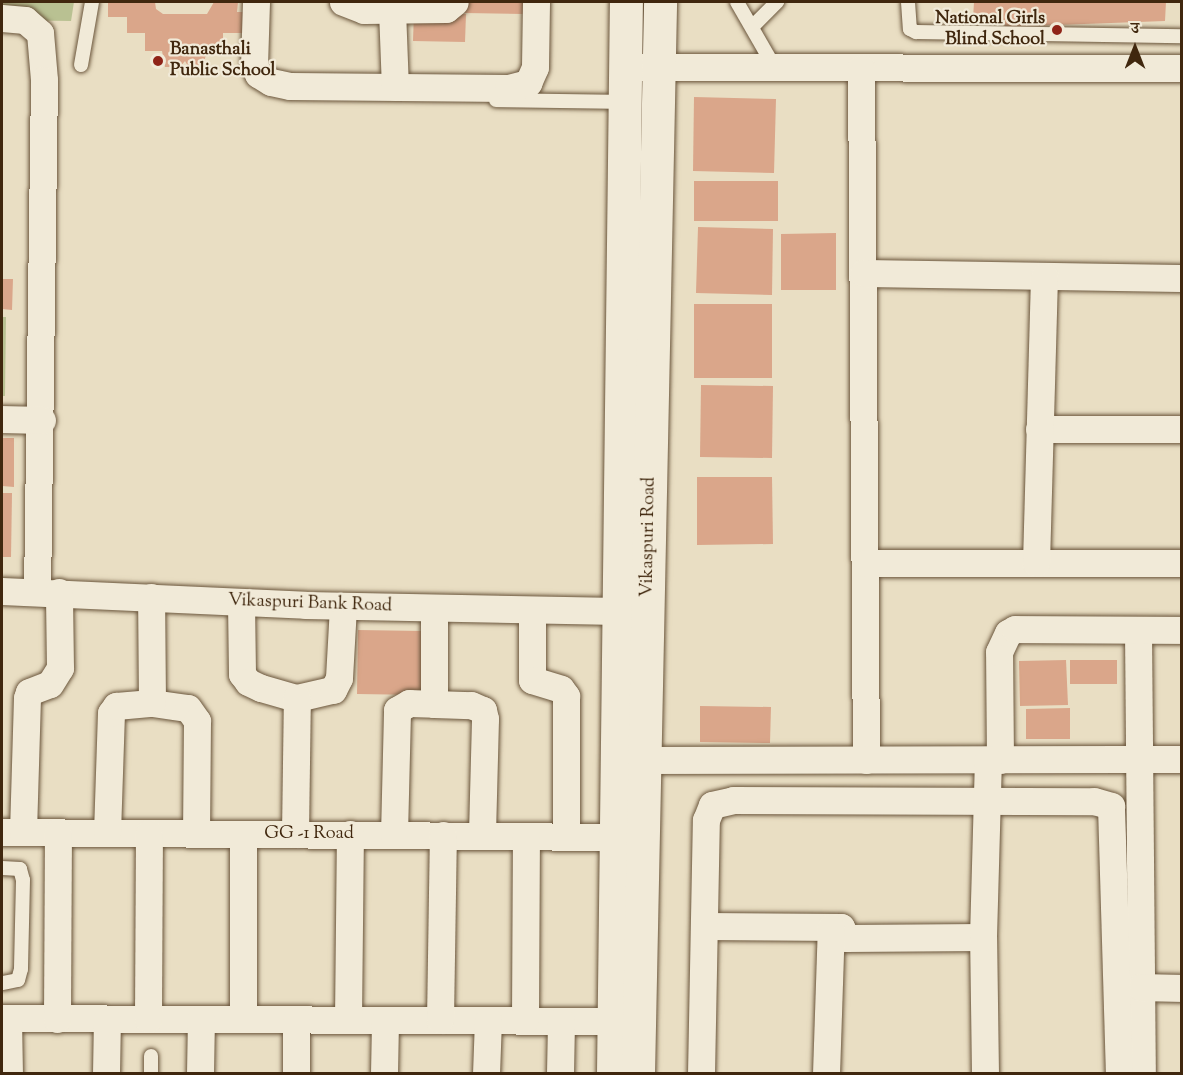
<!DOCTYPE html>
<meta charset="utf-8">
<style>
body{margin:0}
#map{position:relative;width:1183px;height:1075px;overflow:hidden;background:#e9dec3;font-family:"Sorts Mill Goudy","Noto Serif Devanagari",serif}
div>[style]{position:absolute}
.green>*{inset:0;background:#b9c192}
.building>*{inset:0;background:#daa68a}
.roads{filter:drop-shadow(0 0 2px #6a553b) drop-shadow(0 0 2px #6a553b)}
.lane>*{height:14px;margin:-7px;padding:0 7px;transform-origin:7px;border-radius:7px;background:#f1ead8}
.street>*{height:27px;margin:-13.5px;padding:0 13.5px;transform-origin:13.5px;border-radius:13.5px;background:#f1ead8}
.secondary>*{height:33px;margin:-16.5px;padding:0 16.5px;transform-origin:16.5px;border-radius:16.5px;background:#f1ead8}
.dots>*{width:16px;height:16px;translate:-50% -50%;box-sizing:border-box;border:3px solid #f1ead8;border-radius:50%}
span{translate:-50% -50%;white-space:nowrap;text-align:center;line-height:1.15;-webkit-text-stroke:4.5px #f1ead8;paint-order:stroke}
.poi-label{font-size:18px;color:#40270e;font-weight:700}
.right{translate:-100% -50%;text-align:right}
.left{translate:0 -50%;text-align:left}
.street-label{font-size:18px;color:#40270e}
.frame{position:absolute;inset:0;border:3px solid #40270e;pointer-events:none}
.north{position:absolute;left:1105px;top:18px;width:60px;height:60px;-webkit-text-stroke:4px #f1ead8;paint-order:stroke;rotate:0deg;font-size:16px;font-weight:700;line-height:24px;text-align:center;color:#40270e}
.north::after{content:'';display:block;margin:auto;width:21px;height:27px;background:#40270e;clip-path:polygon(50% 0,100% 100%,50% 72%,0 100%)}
</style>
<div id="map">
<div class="green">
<div style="clip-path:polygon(2px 2px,74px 2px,71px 21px,2px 20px)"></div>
<div style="clip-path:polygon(2px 317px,6px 317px,5px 396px,2px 396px)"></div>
</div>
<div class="building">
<div style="clip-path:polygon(108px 2px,155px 2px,156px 9px,163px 14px,207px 14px,214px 2px,238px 2px,237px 12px,243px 12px,243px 33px,223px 33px,223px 50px,207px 49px,203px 68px,189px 68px,185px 61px,180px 67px,165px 67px,162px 51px,145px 51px,145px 33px,127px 33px,127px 17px,108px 17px)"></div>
<div style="clip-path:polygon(466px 2px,524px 2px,523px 14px,465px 13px)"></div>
<div style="clip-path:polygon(974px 2px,1166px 2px,1165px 21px,1005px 27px,1005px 20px,973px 19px)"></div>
<div style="clip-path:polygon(414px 12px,466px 14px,465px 42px,413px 41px)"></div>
<div style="clip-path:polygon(694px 97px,776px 99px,774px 173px,693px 171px)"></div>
<div style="clip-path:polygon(694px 181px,778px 181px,778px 221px,694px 221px)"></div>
<div style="clip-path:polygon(698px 227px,773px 229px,772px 295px,696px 293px)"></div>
<div style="clip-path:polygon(836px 233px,836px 290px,781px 290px,781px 234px)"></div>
<div style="clip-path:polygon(2px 279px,13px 279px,12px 310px,2px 309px)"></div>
<div style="clip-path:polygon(694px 304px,772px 304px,772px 378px,694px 378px)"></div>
<div style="clip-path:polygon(701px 385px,773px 386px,772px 458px,700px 457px)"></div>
<div style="clip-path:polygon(2px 438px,14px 438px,14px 487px,2px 486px)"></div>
<div style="clip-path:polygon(697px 477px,772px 477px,773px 544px,697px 545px)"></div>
<div style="clip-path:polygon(2px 493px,12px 493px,11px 557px,2px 557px)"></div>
<div style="clip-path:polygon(358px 630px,422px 631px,421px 695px,357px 694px)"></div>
<div style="clip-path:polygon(1066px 660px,1068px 705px,1020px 706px,1019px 661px)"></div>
<div style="clip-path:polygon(1070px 660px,1117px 660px,1117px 684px,1070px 684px)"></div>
<div style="clip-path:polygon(700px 706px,771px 707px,770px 743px,700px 742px)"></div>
<div style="clip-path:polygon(1070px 708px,1070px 739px,1026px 739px,1026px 709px)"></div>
</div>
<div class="roads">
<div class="lane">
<div style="left:737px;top:2px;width:76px;rotate:60.1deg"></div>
<div style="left:908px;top:2px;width:27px;rotate:86deg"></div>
<div style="left:910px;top:29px;width:7px;rotate:27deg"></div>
<div style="left:916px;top:32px;width:266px;rotate:0.9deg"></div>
<div style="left:754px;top:25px;width:33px;rotate:-45deg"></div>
<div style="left:81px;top:65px;width:64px;rotate:-80.1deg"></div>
<div style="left:496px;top:100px;width:127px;rotate:0.9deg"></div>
<div style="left:2px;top:868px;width:18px;rotate:3deg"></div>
<div style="left:20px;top:869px;width:11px;rotate:75deg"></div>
<div style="left:23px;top:880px;width:89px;rotate:91.3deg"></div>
<div style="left:21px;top:969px;width:11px;rotate:105deg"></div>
<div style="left:18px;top:980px;width:16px;rotate:169deg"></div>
<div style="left:151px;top:1074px;width:18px;rotate:-90deg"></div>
</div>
<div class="street">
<div style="left:256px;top:2px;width:62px;rotate:91.8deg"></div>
<div style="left:254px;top:64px;width:11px;rotate:68deg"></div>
<div style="left:258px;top:74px;width:15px;rotate:32deg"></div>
<div style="left:271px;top:82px;width:19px;rotate:12deg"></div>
<div style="left:290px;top:86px;width:218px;rotate:0.5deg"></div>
<div style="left:508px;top:88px;width:21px;rotate:-14deg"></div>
<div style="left:528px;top:83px;width:17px;rotate:-66deg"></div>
<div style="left:535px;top:67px;width:65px;rotate:-89.1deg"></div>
<div style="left:343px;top:2px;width:22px;rotate:21deg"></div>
<div style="left:364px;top:10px;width:82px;rotate:-0.7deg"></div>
<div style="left:446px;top:9px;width:11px;rotate:-38deg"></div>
<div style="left:392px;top:10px;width:77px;rotate:87.8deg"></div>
<div style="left:2px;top:18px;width:23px;rotate:5deg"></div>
<div style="left:25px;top:20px;width:20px;rotate:41deg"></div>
<div style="left:40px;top:33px;width:47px;rotate:85.1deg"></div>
<div style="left:44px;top:80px;width:511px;rotate:90.78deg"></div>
<div style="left:640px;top:67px;width:542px;rotate:0.11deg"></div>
<div style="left:861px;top:68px;width:692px;rotate:89.59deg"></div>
<div style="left:863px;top:273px;width:319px;rotate:0.9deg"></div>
<div style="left:2px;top:419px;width:40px;rotate:1.4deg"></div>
<div style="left:1039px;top:429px;width:143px"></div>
<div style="left:865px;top:563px;width:317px"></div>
<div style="left:1036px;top:563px;width:287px;rotate:-88.4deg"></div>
<div style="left:2px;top:591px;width:303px;rotate:2.6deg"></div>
<div style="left:305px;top:605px;width:314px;rotate:1.1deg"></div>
<div style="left:241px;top:602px;width:72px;rotate:89.2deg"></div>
<div style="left:242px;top:674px;width:10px;rotate:53deg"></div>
<div style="left:248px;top:682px;width:14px;rotate:25deg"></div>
<div style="left:261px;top:688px;width:37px;rotate:16deg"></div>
<div style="left:297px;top:698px;width:37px;rotate:-13deg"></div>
<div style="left:333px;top:690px;width:13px;rotate:-63deg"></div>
<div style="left:339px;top:678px;width:72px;rotate:-86.8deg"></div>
<div style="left:434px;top:608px;width:96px;rotate:90deg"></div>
<div style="left:434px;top:704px;width:37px;rotate:2deg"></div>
<div style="left:471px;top:705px;width:13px;rotate:23deg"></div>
<div style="left:483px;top:710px;width:9px;rotate:77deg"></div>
<div style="left:485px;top:719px;width:117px;rotate:91.5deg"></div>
<div style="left:532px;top:610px;width:70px;rotate:90deg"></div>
<div style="left:532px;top:680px;width:30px;rotate:17deg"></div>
<div style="left:561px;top:689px;width:9px;rotate:54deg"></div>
<div style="left:566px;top:696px;width:140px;rotate:90deg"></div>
<div style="left:1138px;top:630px;width:444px;rotate:89.5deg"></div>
<div style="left:152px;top:703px;width:36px;rotate:8deg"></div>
<div style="left:188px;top:708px;width:16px;rotate:55deg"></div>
<div style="left:197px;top:721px;width:112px;rotate:90.5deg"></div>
<div style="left:1000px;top:760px;width:108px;rotate:-90.5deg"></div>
<div style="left:999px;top:652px;width:21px;rotate:-65deg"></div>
<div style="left:1008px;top:633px;width:8px;rotate:-30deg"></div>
<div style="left:1015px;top:629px;width:167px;rotate:0.3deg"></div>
<div style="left:625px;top:765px;width:20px;rotate:-15deg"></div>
<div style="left:644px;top:760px;width:538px;rotate:-0.11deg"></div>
<div style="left:2px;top:832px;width:615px;rotate:0.47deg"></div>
<div style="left:23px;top:832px;width:134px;rotate:-88.3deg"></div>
<div style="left:27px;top:698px;width:6px;rotate:-72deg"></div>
<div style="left:29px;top:692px;width:22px;rotate:-21deg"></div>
<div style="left:50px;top:684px;width:19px;rotate:-58deg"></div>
<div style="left:60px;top:668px;width:76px;rotate:-90.8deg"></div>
<div style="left:107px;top:833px;width:120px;rotate:-88.1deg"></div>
<div style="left:111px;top:713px;width:9px;rotate:-54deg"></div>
<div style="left:116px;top:706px;width:36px;rotate:-5deg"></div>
<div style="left:152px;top:703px;width:106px;rotate:-90.5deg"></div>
<div style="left:243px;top:834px;width:185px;rotate:90deg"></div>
<div style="left:295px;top:834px;width:136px;rotate:-89.2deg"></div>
<div style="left:394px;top:835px;width:125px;rotate:-88.6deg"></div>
<div style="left:397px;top:710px;width:14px;rotate:-30deg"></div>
<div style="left:409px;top:703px;width:25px;rotate:2deg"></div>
<div style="left:704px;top:926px;width:137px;rotate:0.4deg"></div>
<div style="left:841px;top:927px;width:12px;rotate:66deg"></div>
<div style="left:846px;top:938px;width:137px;rotate:-0.4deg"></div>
<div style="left:1141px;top:987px;width:41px;rotate:1.4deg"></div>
<div style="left:2px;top:1018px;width:613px;rotate:0.28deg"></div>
<div style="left:8px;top:1018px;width:56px;rotate:89deg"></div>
<div style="left:57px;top:1019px;width:187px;rotate:-89.7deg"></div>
<div style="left:148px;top:1019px;width:186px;rotate:-89.7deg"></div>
<div style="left:348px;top:1020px;width:186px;rotate:-89.4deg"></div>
<div style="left:440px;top:1020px;width:185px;rotate:-89.1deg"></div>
<div style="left:525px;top:1020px;width:184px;rotate:-89.7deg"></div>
<div style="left:106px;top:1074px;width:55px;rotate:-89deg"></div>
<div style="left:200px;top:1074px;width:55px;rotate:-89deg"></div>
<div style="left:296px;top:1074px;width:54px;rotate:-90deg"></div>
<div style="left:384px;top:1074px;width:54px;rotate:-88.9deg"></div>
<div style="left:486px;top:1074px;width:54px;rotate:-87.9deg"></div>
<div style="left:560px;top:1074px;width:53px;rotate:-88.9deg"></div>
<div style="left:701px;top:1074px;width:254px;rotate:-88.9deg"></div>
<div style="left:706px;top:820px;width:16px;rotate:-68deg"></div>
<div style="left:712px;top:805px;width:22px;rotate:-13deg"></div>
<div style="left:733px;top:800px;width:361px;rotate:0.2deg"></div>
<div style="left:1094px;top:801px;width:18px;rotate:16deg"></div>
<div style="left:1111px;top:806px;width:268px;rotate:88.3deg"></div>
<div style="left:826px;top:1074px;width:147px;rotate:-88.1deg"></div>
<div style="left:985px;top:1074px;width:137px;rotate:-90.8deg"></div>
<div style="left:983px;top:937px;width:177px;rotate:-88.4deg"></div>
</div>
<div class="secondary">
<div style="left:613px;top:1074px;width:1072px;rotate:-89.31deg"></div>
<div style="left:638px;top:1074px;width:1072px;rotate:-88.82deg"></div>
</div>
</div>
<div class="dots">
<div style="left:1057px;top:30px;background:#8f2418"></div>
<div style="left:158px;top:61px;background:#8f2418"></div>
</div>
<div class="poi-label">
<span class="right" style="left:1045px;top:30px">National Girls<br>Blind School</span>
<span class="left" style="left:170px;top:61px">Banasthali<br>Public School</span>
</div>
<div class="street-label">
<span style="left:649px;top:537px;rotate:-89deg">Vikaspuri Road</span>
<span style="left:310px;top:604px;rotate:2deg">Vikaspuri Bank Road</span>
<span style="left:309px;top:834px">GG -1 Road</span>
</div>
<div class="frame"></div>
<div class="north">उ</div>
</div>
